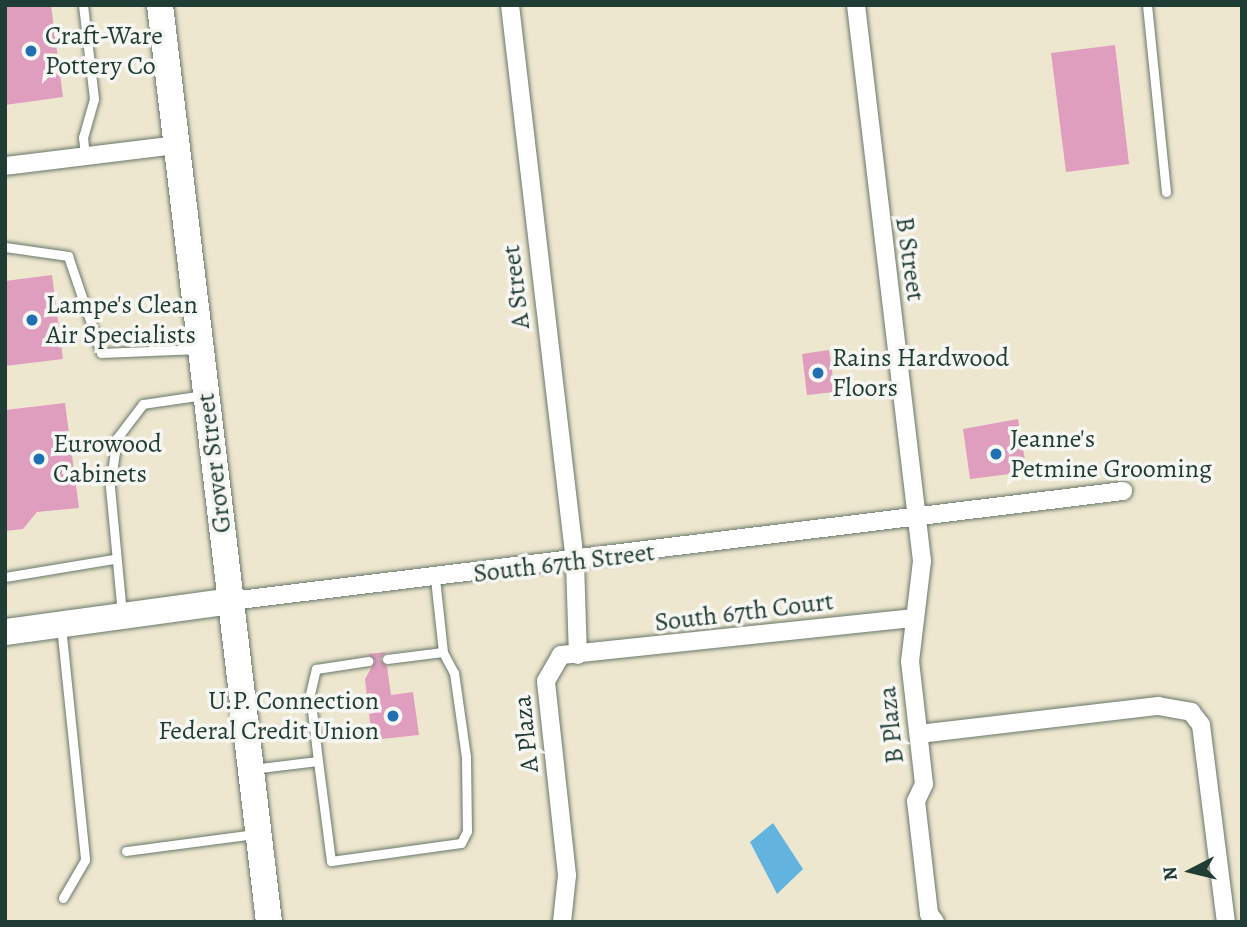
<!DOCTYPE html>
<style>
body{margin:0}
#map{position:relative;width:1247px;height:927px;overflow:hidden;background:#eee7cf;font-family:Alegreya,serif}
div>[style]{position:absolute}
.water>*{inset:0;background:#62b4de}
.building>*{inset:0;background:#df9ebd}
.roads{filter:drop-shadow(0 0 2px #67786a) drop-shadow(0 0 2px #67786a)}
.lane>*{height:9px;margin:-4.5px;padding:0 4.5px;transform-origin:4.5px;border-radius:4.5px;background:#fff}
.street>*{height:18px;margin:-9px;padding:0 9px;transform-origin:9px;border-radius:9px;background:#fff}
.secondary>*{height:26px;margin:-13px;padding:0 13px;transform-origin:13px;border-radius:13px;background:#fff}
.dots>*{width:19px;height:19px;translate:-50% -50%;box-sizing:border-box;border:4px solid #f6f6f2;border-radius:50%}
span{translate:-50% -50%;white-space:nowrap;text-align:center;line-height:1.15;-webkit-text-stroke:7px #f6f6f2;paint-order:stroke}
.poi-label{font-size:26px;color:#1f3d34}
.left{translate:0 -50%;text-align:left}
.right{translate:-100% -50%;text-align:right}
.street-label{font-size:26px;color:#1f3d34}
.frame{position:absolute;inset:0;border:7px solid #1f3d34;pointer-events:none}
.north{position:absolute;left:1156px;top:836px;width:70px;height:70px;-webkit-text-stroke:5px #f6f6f2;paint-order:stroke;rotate:263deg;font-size:19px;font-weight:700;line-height:28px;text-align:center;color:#1f3d34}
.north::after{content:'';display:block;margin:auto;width:24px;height:32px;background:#1f3d34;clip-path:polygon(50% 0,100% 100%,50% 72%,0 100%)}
</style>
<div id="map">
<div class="water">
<div style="clip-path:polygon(773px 823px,803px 869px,777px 894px,750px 842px)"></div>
</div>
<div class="building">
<div style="clip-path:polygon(5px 5px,51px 5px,63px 97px,5px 105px)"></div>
<div style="clip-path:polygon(1115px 45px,1129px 164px,1066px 172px,1051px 53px)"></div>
<div style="clip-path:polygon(52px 275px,63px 359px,5px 366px,5px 281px)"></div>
<div style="clip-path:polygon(829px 350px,835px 392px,807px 395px,802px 354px)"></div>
<div style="clip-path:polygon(65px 403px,79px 508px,37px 512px,23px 529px,5px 531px,5px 410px)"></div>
<div style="clip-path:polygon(1018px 419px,1027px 472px,970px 479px,963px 429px)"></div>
<div style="clip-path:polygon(386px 652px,380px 659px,387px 666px,391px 695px,413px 692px,419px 735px,372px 740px,365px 679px,375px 661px,368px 654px)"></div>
</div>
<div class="roads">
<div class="lane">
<div style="left:83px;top:5px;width:95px;rotate:83.3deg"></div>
<div style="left:94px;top:99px;width:40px;rotate:106deg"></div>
<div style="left:83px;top:137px;width:20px;rotate:84deg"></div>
<div style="left:1147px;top:5px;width:188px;rotate:84.2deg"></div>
<div style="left:5px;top:247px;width:64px;rotate:8.1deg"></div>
<div style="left:68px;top:256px;width:102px;rotate:71.2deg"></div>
<div style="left:101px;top:353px;width:98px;rotate:-2.3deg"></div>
<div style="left:5px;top:577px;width:110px;rotate:-9.4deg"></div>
<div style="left:122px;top:614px;width:129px;rotate:-95.4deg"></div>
<div style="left:110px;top:486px;width:49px;rotate:-81.7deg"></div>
<div style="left:117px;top:438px;width:43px;rotate:-52.6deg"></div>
<div style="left:143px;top:404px;width:62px;rotate:-8.4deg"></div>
<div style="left:61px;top:626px;width:235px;rotate:84.1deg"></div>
<div style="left:85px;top:860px;width:44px;rotate:120.1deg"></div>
<div style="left:387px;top:659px;width:56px;rotate:-7.1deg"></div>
<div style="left:443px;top:652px;width:74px;rotate:-96.2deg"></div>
<div style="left:318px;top:761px;width:101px;rotate:82.6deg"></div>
<div style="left:331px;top:861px;width:131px;rotate:-7.9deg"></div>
<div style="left:461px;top:843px;width:13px;rotate:-63deg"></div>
<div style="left:467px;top:831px;width:74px;rotate:-90.8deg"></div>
<div style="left:466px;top:757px;width:85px;rotate:-98.1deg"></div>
<div style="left:454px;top:673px;width:24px;rotate:-118deg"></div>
<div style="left:252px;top:769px;width:66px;rotate:-6.9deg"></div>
<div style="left:318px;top:761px;width:67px;rotate:-96.8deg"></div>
<div style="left:310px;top:694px;width:26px;rotate:-77deg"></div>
<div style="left:316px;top:669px;width:53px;rotate:-8.7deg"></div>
<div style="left:126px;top:851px;width:131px;rotate:-7.5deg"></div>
</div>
<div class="street">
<div style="left:510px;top:5px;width:561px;rotate:83.34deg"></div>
<div style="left:575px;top:562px;width:93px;rotate:88.2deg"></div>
<div style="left:856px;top:5px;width:560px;rotate:83.23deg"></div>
<div style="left:922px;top:561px;width:101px;rotate:96.8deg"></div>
<div style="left:910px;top:661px;width:124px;rotate:83.5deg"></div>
<div style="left:924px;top:784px;width:19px;rotate:115deg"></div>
<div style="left:916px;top:801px;width:114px;rotate:83.4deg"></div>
<div style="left:929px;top:914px;width:10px;rotate:53deg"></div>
<div style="left:5px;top:166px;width:171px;rotate:-7deg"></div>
<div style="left:231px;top:601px;width:899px;rotate:-7.03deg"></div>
<div style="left:919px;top:734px;width:241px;rotate:-6.7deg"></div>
<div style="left:1158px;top:706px;width:34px;rotate:10deg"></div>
<div style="left:1191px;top:712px;width:16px;rotate:52deg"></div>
<div style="left:1201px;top:725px;width:199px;rotate:82.8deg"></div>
<div style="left:562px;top:922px;width:47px;rotate:-83.9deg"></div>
<div style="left:567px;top:875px;width:195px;rotate:-96.2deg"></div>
<div style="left:546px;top:681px;width:30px;rotate:-60deg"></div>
<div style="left:561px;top:655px;width:356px;rotate:-6deg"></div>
</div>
<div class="secondary">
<div style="left:160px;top:5px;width:923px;rotate:83.22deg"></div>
<div style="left:5px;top:632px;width:228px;rotate:-7.8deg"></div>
</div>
</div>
<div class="dots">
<div style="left:31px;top:51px;background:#1f6fb2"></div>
<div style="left:32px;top:320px;background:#1f6fb2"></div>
<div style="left:818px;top:373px;background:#1f6fb2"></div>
<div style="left:996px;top:454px;background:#1f6fb2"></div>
<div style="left:39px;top:459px;background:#1f6fb2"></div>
<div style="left:393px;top:716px;background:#1f6fb2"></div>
</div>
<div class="poi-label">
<span class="left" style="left:45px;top:51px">Craft-Ware<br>Pottery Co</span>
<span class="left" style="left:46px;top:320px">Lampe's Clean<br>Air Specialists</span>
<span class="left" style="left:832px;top:373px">Rains Hardwood<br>Floors</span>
<span class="left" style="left:1010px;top:454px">Jeanne's<br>Petmine Grooming</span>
<span class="left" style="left:53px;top:459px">Eurowood<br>Cabinets</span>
<span class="right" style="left:379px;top:716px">U.P. Connection<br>Federal Credit Union</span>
</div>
<div class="street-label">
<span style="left:910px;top:259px;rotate:82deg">B Street</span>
<span style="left:516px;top:287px;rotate:-97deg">A Street</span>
<span style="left:214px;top:463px;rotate:-97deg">Grover Street</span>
<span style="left:564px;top:563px;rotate:-7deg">South 67th Street</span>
<span style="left:744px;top:612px;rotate:-7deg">South 67th Court</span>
<span style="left:891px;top:725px;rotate:-96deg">B Plaza</span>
<span style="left:526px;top:734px;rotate:-96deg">A Plaza</span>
</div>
<div class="frame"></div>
<div class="north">N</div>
</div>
